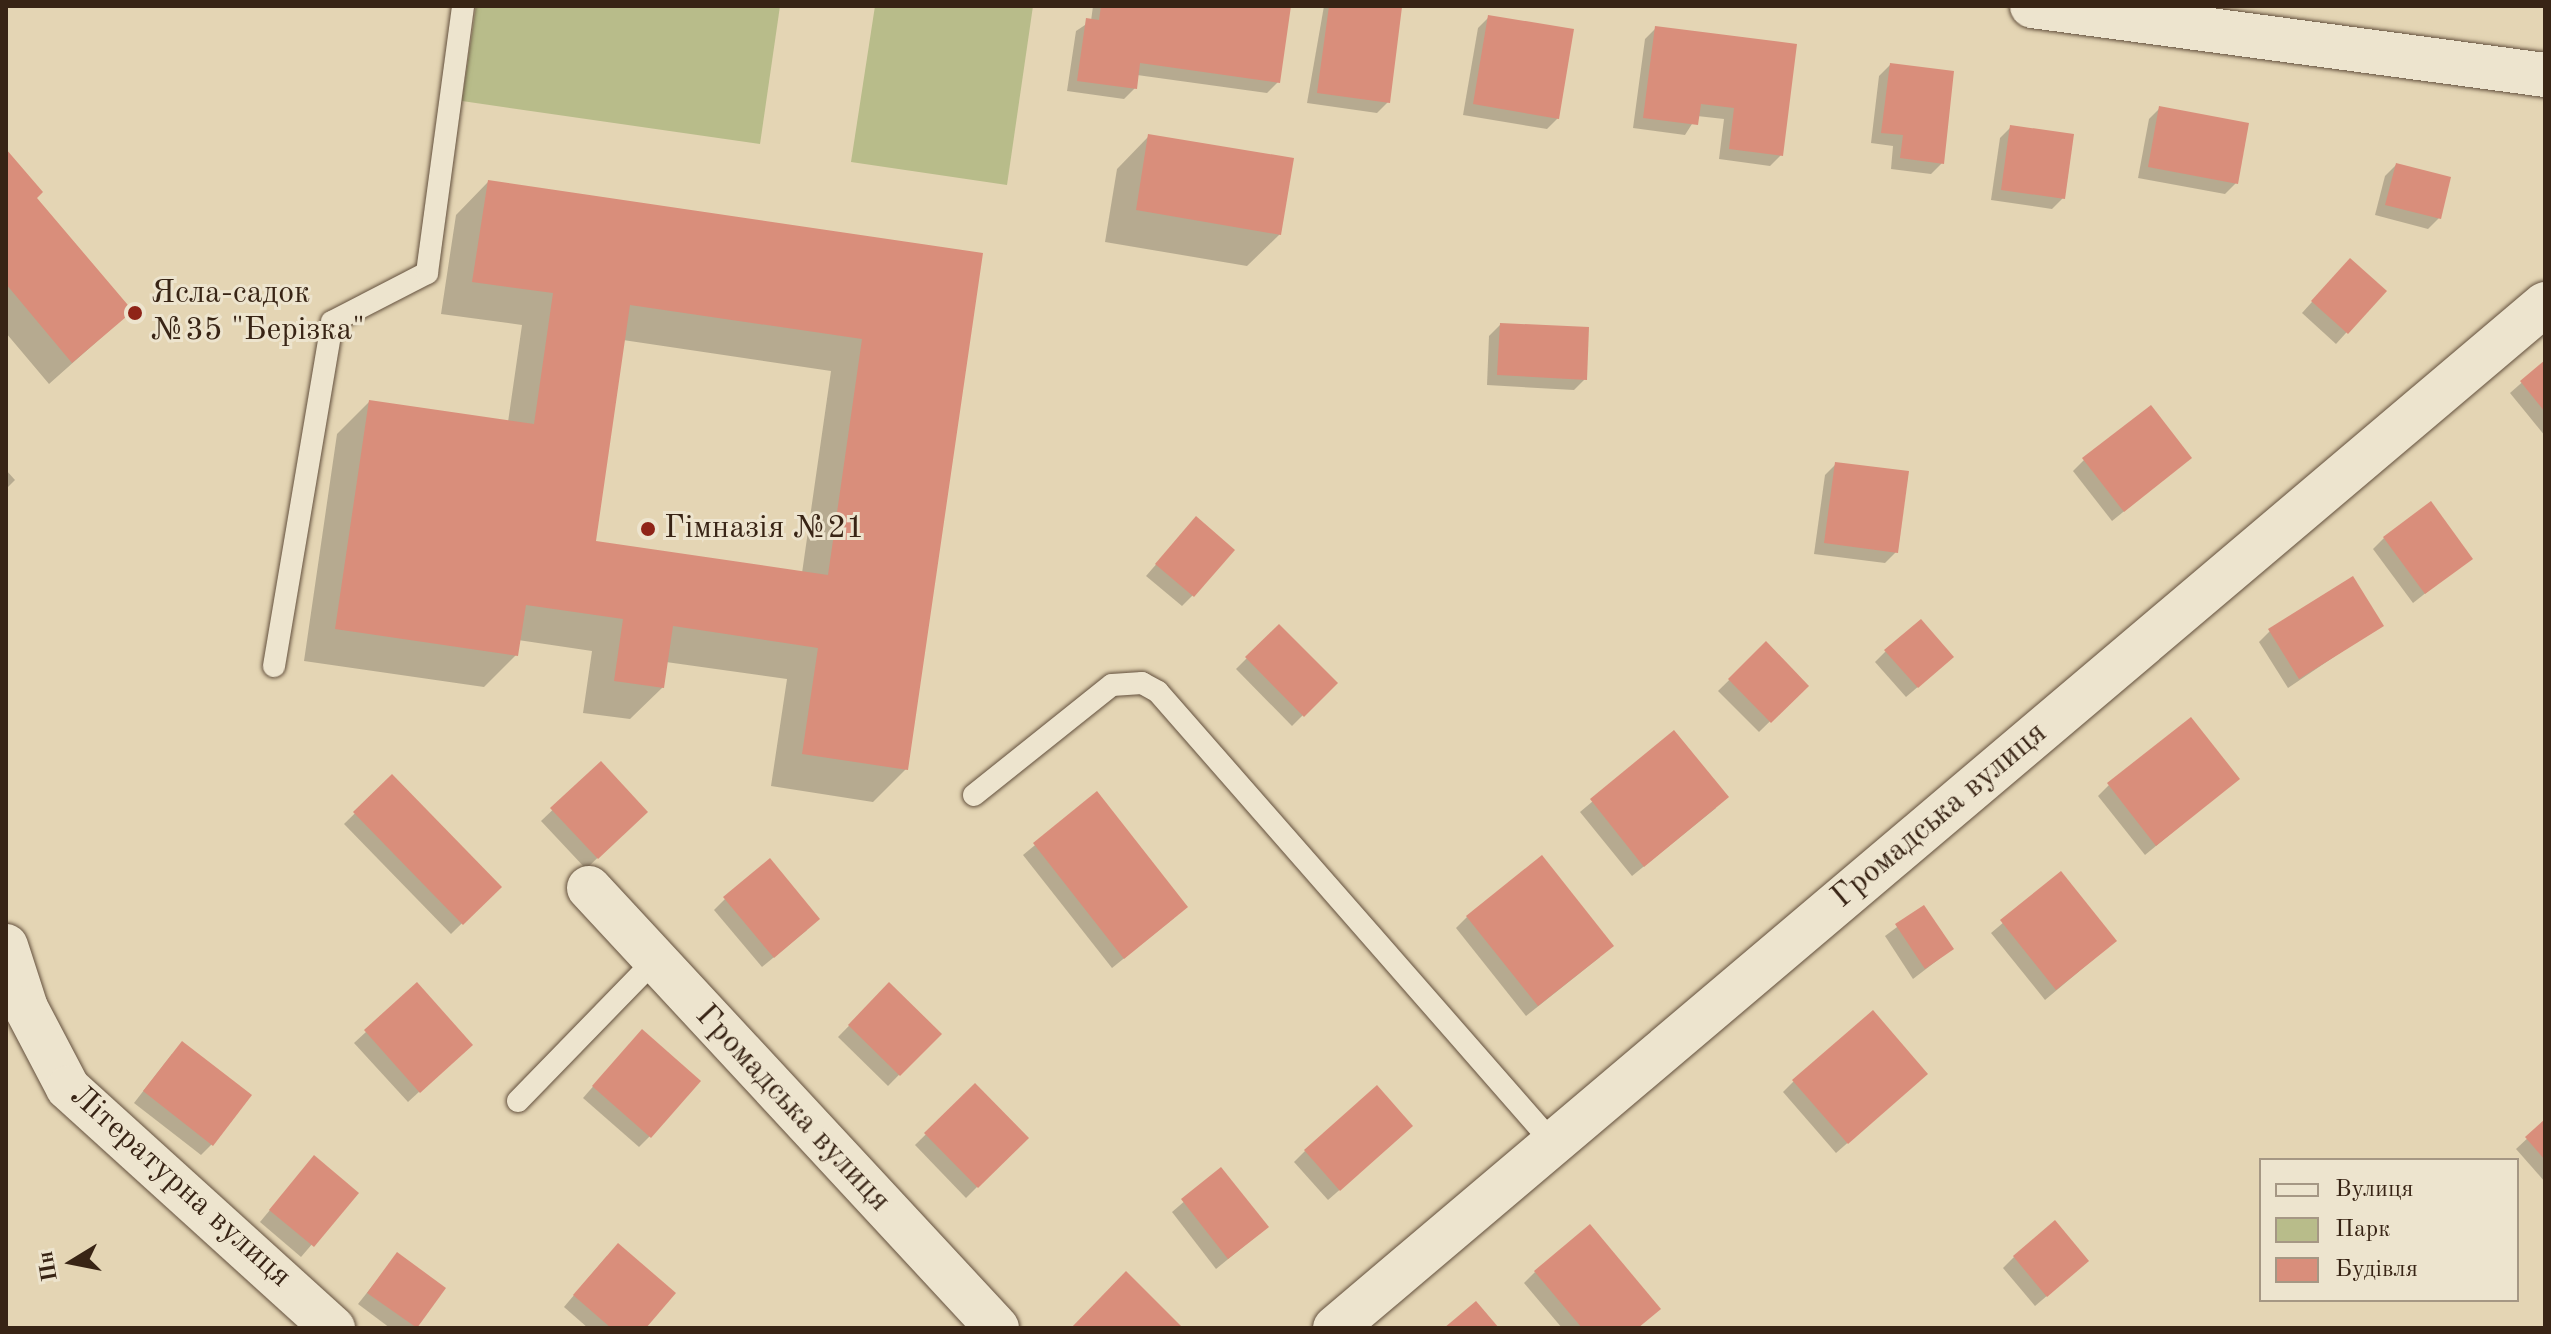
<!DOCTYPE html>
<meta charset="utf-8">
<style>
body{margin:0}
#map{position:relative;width:2551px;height:1334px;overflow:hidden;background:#e4d5b4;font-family:"Old Standard TT",serif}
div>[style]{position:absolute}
.green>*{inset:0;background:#b8bc8a}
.shadow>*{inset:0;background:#0003}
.building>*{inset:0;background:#d98e7b}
.roads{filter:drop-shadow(0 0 2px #63503d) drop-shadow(0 0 2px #63503d)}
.service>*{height:22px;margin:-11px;padding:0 11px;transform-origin:11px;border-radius:11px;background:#ede4ce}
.minor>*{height:44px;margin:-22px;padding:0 22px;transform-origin:22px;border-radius:22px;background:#ede4ce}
.secondary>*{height:44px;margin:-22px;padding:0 22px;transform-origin:22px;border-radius:22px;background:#ede4ce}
.dots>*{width:22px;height:22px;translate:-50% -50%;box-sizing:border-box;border:4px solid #ede4ce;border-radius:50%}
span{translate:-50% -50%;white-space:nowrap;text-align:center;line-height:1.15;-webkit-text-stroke:6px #ede4ce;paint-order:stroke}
.poi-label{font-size:32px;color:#382415}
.left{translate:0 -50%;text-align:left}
.street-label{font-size:32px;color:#382415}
.frame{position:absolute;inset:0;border:8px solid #382415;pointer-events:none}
.legend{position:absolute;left:2259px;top:1158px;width:260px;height:144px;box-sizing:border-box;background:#ede4ce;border:2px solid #a59784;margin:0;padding:10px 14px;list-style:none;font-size:24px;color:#382415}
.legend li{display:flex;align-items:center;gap:16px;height:40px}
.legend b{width:40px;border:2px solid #a59784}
.north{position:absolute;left:32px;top:1222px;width:80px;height:80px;-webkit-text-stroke:6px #ede4ce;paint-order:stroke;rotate:260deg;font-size:22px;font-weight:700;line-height:32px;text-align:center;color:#382415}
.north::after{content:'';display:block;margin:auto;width:28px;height:36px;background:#382415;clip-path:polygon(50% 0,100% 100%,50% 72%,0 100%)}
</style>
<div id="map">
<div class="green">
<div style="clip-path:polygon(476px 6px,780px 6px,760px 144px,462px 101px)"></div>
<div style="clip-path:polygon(875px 6px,1033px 6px,1007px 185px,851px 162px)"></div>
</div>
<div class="shadow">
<div style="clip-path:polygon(1093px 6px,1289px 6px,1278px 82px,1267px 93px,1137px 75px,1135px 88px,1124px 99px,1067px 91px,1076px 31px,1091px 21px)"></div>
<div style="clip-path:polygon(1324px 6px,1400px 9px,1388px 102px,1377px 113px,1307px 103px)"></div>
<div style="clip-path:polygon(1489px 17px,1558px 118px,1547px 129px,1463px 115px,1478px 28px)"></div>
<div style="clip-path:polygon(1656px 28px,1781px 155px,1770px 166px,1719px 159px,1724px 119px,1697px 116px,1685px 135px,1633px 128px,1645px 39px)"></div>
<div style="clip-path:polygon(1890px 65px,1942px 163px,1931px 174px,1891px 169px,1893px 146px,1871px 143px,1879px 76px)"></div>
<div style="clip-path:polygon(2160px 108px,2236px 183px,2225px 194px,2138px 178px,2149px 119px)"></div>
<div style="clip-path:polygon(2011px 127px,2063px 198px,2052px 209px,1991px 200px,2000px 138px)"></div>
<div style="clip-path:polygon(1149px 136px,1280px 234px,1247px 266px,1105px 242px,1117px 169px)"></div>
<div style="clip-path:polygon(6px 152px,34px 198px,131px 311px,49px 384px,6px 333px)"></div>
<div style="clip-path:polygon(2396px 165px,2439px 218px,2428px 229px,2375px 215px,2385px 176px)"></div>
<div style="clip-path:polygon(evenodd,488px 182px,980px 254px,906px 769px,873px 802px,771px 786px,787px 679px,666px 662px,663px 687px,630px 719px,583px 713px,592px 651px,518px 640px,516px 655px,484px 687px,304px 661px,337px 434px,369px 402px,508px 422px,522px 325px,441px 314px,456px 215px,488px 182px,623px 340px,831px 371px,802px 573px,594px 542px,623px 340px)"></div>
<div style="clip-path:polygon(2340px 271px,2384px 291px,2336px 344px,2302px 313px)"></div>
<div style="clip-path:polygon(1500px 325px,1585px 379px,1574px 390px,1487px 385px,1489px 336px)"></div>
<div style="clip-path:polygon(2545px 362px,2545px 436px,2510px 393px)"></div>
<div style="clip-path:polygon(2190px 458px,2112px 521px,2073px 471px,2084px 460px)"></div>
<div style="clip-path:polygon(1836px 464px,1896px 552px,1885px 563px,1814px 554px,1825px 475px)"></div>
<div style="clip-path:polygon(6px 470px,15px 480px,6px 489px)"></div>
<div style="clip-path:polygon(1186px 530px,1193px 595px,1182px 606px,1146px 576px)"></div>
<div style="clip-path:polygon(2384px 538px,2470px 558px,2413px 603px,2373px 549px)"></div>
<div style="clip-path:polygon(2381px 625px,2288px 688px,2259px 642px,2270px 631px)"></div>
<div style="clip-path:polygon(1279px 626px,1335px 683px,1292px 726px,1236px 669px)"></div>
<div style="clip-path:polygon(1766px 644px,1806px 686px,1759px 732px,1718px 691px)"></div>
<div style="clip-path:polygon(1886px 651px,1940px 668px,1906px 697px,1875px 662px)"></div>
<div style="clip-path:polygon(1674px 733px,1716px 808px,1632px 876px,1580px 812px)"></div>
<div style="clip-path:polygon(601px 764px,645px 812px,586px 869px,541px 821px)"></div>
<div style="clip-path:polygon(392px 777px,499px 887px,451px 934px,344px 824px)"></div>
<div style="clip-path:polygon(2237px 779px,2145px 855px,2098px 796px,2109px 785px)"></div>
<div style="clip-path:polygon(1097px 794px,1174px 918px,1112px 968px,1023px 855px)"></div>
<div style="clip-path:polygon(2061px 874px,2115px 941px,2045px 1000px,1991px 933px)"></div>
<div style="clip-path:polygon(725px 899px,807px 930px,762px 967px,714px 910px)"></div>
<div style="clip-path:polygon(1924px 907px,1952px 949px,1913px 979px,1885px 936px)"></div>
<div style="clip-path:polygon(1467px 917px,1600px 957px,1526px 1016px,1456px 928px)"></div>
<div style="clip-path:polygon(417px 985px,459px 1055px,408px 1102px,354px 1043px)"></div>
<div style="clip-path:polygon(889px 985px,939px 1034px,888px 1086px,838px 1037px)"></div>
<div style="clip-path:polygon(631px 1043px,650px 1136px,639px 1147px,583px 1098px)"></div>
<div style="clip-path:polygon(172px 1054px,212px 1144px,201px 1155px,134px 1103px)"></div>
<div style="clip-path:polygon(1794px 1081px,1914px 1085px,1836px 1153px,1783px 1092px)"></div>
<div style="clip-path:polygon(975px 1086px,1026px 1138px,966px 1198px,915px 1145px)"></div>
<div style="clip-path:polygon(2545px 1122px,2545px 1182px,2516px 1149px)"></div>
<div style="clip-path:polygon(1400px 1137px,1328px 1200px,1294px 1162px,1305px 1151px)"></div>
<div style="clip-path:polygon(304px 1169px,356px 1193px,301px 1257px,260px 1222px)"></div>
<div style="clip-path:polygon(1221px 1170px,1255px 1237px,1216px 1269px,1172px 1212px)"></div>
<div style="clip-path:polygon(397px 1255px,443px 1288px,414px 1328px,390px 1328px,358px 1304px)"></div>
<div style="clip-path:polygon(607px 1256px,643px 1328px,588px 1328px,564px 1307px)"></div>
<div style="clip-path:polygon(2014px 1257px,2075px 1272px,2035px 1306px,2003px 1268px)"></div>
<div style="clip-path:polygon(1535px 1272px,1637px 1328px,1562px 1328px,1524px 1283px)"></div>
</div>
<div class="building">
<div style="clip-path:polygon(1101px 6px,1291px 6px,1280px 83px,1140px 63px,1137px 89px,1077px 81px,1086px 18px,1099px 20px)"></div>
<div style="clip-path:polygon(1329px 6px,1402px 7px,1390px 103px,1317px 93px)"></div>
<div style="clip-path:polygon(1488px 15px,1574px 29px,1559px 119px,1473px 104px)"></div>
<div style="clip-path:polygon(1655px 26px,1797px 44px,1783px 156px,1729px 149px,1734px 108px,1701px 104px,1698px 125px,1643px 118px)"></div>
<div style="clip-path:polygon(1890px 63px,1954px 71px,1944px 164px,1900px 158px,1903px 135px,1881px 133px)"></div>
<div style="clip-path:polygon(2159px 106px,2249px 123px,2238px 184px,2148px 167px)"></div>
<div style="clip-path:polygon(2010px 125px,2074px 134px,2065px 199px,2001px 190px)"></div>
<div style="clip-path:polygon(1148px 134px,1294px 158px,1281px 235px,1136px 210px)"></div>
<div style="clip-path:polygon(6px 149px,43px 192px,37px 198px,133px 311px,72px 363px,6px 284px)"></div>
<div style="clip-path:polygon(2396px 163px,2451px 177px,2441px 219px,2385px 205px)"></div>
<div style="clip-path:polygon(evenodd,488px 180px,983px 253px,908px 770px,802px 754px,818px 648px,673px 626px,664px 688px,614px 681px,623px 619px,526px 605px,518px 656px,335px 629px,369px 400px,534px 424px,553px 293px,472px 282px,488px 180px,630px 305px,862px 339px,828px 575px,596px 541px,630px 305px)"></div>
<div style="clip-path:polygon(2350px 258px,2387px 291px,2348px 334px,2311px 301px)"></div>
<div style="clip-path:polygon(1500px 323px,1589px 327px,1587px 380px,1497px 375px)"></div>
<div style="clip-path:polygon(2545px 360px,2545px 412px,2520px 381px)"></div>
<div style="clip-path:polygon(2151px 405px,2192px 458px,2124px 512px,2082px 458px)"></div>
<div style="clip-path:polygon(1835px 462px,1909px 471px,1898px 553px,1824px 543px)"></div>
<div style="clip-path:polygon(2431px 501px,2473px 559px,2425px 594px,2383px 537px)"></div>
<div style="clip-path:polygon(1196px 516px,1235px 550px,1194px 597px,1155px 564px)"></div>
<div style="clip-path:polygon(2353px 576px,2384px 626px,2299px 679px,2268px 629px)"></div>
<div style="clip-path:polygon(1921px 619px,1954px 657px,1918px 688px,1884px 650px)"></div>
<div style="clip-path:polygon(1279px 624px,1338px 683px,1304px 717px,1245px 657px)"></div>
<div style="clip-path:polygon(1766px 641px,1809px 686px,1771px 723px,1728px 679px)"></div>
<div style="clip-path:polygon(2191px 717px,2240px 779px,2156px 846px,2107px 783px)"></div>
<div style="clip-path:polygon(1674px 730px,1729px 797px,1644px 867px,1590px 799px)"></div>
<div style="clip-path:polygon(601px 761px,648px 812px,598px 859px,550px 808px)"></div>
<div style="clip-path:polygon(392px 774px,502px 887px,463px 925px,353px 812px)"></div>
<div style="clip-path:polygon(1097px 791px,1188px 907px,1124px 959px,1033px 843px)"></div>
<div style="clip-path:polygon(1542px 855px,1614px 946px,1538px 1006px,1466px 916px)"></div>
<div style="clip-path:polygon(770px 858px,820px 919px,774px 958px,723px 897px)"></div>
<div style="clip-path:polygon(2061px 871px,2117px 941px,2056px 990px,2000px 920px)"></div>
<div style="clip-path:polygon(1924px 905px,1954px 949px,1925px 969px,1895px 924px)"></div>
<div style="clip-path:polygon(417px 982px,473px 1045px,420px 1093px,364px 1030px)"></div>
<div style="clip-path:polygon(889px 982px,942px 1034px,900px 1076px,848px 1025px)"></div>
<div style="clip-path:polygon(1873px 1010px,1928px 1074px,1848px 1144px,1792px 1080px)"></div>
<div style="clip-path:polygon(642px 1029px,701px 1081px,651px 1138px,592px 1086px)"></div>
<div style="clip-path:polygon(182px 1041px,252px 1095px,213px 1146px,143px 1091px)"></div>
<div style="clip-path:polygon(975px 1083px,1029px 1138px,978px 1188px,924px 1133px)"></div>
<div style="clip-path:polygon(1377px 1085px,1413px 1126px,1340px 1191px,1304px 1150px)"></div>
<div style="clip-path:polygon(2545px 1119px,2545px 1160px,2525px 1137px)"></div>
<div style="clip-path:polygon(314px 1155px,359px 1193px,314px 1247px,269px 1210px)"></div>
<div style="clip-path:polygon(1221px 1167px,1269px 1227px,1228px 1259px,1181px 1199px)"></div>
<div style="clip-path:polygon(2055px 1220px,2089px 1261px,2047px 1297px,2013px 1256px)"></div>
<div style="clip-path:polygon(1590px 1224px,1661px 1309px,1638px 1328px,1582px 1328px,1534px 1271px)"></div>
<div style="clip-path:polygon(618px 1243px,676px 1293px,646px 1328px,611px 1328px,573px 1295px)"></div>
<div style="clip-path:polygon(397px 1252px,446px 1288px,417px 1328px,367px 1293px)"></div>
<div style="clip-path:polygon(1126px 1271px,1183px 1328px,1071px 1328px)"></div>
<div style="clip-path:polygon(1476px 1301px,1499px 1328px,1444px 1328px)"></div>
</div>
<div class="roads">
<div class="service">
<div style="left:274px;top:666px;width:349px;rotate:-80.4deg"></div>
<div style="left:332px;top:322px;width:107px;rotate:-27.3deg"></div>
<div style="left:427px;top:273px;width:269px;rotate:-82.3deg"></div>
<div style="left:974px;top:795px;width:176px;rotate:-38.6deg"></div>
<div style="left:1112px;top:685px;width:30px;rotate:-4deg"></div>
<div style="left:1142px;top:683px;width:18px;rotate:29deg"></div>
<div style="left:1158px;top:692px;width:600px;rotate:48.79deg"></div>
<div style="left:518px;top:1101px;width:194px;rotate:-45.8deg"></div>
</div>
<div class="minor">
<div style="left:589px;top:888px;width:600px;rotate:47.16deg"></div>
<div style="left:6px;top:946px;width:65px;rotate:72.1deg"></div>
<div style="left:26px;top:1008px;width:90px;rotate:62.3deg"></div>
<div style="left:68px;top:1088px;width:358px;rotate:42.2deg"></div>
<div style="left:1335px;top:1328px;width:1585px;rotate:-40.24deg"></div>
</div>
<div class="secondary">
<div style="left:2032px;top:6px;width:518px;rotate:7.66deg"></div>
</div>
</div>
<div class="dots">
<div style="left:135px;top:313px;background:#8f2418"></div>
<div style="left:648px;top:529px;background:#8f2418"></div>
</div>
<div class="poi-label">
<span class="left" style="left:151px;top:313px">Ясла-садок<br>№35 "Берізка"</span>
<span class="left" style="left:664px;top:529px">Гімназія №21</span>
</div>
<div class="street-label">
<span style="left:1940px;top:816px;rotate:-40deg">Громадська вулиця</span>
<span style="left:792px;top:1109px;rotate:47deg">Громадська вулиця</span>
<span style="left:180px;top:1187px;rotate:42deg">Літературна вулиця</span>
</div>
<div class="frame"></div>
<ul class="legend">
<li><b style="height:10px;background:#ede4ce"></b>Вулиця</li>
<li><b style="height:22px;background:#b8bc8a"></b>Парк</li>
<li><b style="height:22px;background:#d98e7b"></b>Будівля</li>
</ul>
<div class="north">Пн</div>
</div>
